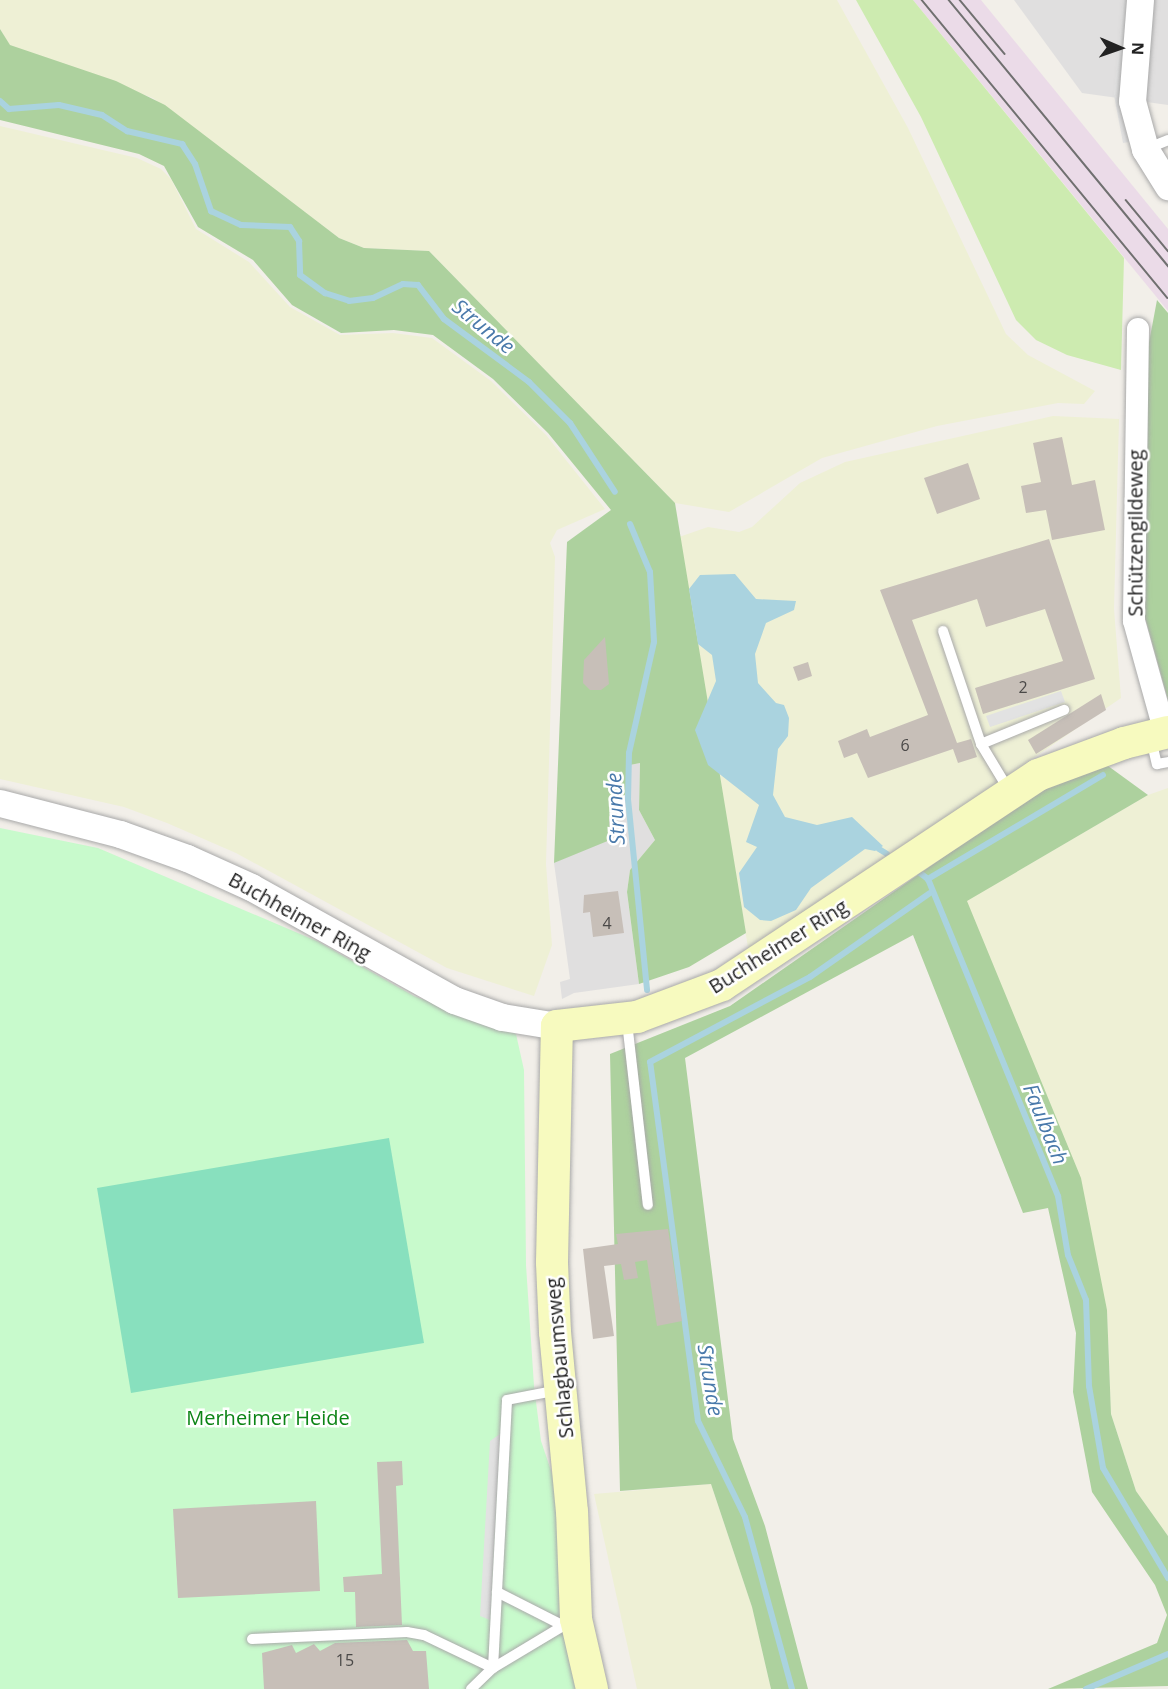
<!DOCTYPE html>
<meta charset="utf-8">
<style>
body{margin:0}
#map{position:relative;width:1168px;height:1689px;overflow:hidden;background:#f2efe9;font-family:"Open Sans",sans-serif}
div>[style]{position:absolute}
.residential>*{inset:0;background:#e0dfdf}
.industrial>*{inset:0;background:#ebdbe8}
.farmland>*{inset:0;background:#eef0d5}
.grass>*{inset:0;background:#cdebb0}
.forest>*{inset:0;background:#add19e}
.park>*{inset:0;background:#c8facc}
.pitch>*{inset:0;background:#88e0be}
.parking>*{inset:0;background:#e2e2e2}
.water>*{inset:0;background:#aad3df}
.stream>*{height:6px;margin:-3px;padding:0 3px;transform-origin:3px;border-radius:3px;background:#aad3df}
.building>*{inset:0;background:#c7bfb8}
.roads{filter:drop-shadow(0 0 2px #a9a9a9) drop-shadow(0 0 2px #a9a9a9)}
.service>*{height:10px;margin:-5px;padding:0 5px;transform-origin:5px;border-radius:5px;background:#fff}
.minor>*{height:22px;margin:-11px;padding:0 11px;transform-origin:11px;border-radius:11px;background:#fff}
.tertiary>*{height:27px;margin:-13.5px;padding:0 13.5px;transform-origin:13.5px;border-radius:13.5px;background:#fff}
.secondary>*{height:32px;margin:-16px;padding:0 16px;transform-origin:16px;border-radius:16px;background:#f7fabf}
.tram>*{height:1.5px;margin:-0.75px;padding:0 0.75px;transform-origin:0.75px;border-radius:0.75px;background:#707070}
span{translate:-50% -50%;white-space:nowrap;text-align:center;line-height:1.15;-webkit-text-stroke:5px #fff;paint-order:stroke}
.number-label{font-size:16px;color:#4b4948}
.number-label span{-webkit-text-stroke-width:0}
.street-label{font-size:20px;color:#222}
.park-label{font-size:20px;color:#0c8416}
.water-label{font-size:21px;color:#4a7aab;font-style:italic}
.north{position:absolute;left:1090px;top:18px;width:60px;height:60px;-webkit-text-stroke:4px #fff;paint-order:stroke;rotate:92deg;font-size:16px;font-weight:700;line-height:24px;text-align:center;color:#222}
.north::after{content:'';display:block;margin:auto;width:21px;height:27px;background:#222;clip-path:polygon(50% 0,100% 100%,50% 72%,0 100%)}
</style>
<div id="map">
<div class="residential">
<div style="clip-path:polygon(1014px 0,1168px 0,1168px 105px,1082px 93px)"></div>
<div style="clip-path:polygon(640px 763px,639px 810px,655px 840px,630px 870px,627px 892px,639px 984px,574px 993px,562px 999px,560px 982px,570px 979px,554px 863px,589px 847px,626px 793px,630px 765px)"></div>
</div>
<div class="industrial">
<div style="clip-path:polygon(913px 0,981px 0,1168px 229px,1168px 311px)"></div>
</div>
<div class="farmland">
<div style="clip-path:polygon(0 0,837px 0,908px 128px,1006px 334px,1028px 355px,1095px 391px,1084px 404px,1058px 403px,937px 426px,822px 458px,729px 512px,675px 503px,429px 251px,364px 248px,339px 238px,153px 98px,9px 45px,0 29px)"></div>
<div style="clip-path:polygon(0 126px,137px 158px,161px 169px,171px 179px,196px 229px,249px 262px,290px 307px,340px 335px,393px 333px,432px 338px,491px 381px,546px 435px,605px 509px,557px 530px,550px 543px,555px 557px,546px 864px,552px 945px,534px 996px,447px 968px,236px 853px,167px 823px,124px 807px,0 779px)"></div>
<div style="clip-path:polygon(1053px 416px,1119px 419px,1114px 609px,1121px 698px,749px 953px,679px 537px,708px 527px,739px 532px,752px 527px,800px 483px,845px 462px)"></div>
<div style="clip-path:polygon(1168px 788px,1168px 1536px,1136px 1491px,1111px 1414px,1107px 1310px,966px 901px,1148px 795px)"></div>
<div style="clip-path:polygon(711px 1484px,752px 1607px,771px 1689px,637px 1689px,594px 1494px)"></div>
</div>
<div class="grass">
<div style="clip-path:polygon(856px 0,913px 0,1124px 258px,1121px 370px,1067px 355px,1036px 340px,1016px 320px,921px 117px)"></div>
</div>
<div class="forest">
<div style="clip-path:polygon(0 29px,10px 45px,116px 81px,165px 105px,339px 238px,364px 248px,429px 251px,675px 503px,746px 933px,689px 967px,639px 984px,627px 892px,630px 870px,655px 840px,639px 810px,640px 763px,630px 765px,626px 793px,609px 817px,610px 840px,554px 863px,567px 542px,611px 510px,548px 433px,493px 379px,433px 335px,394px 330px,341px 333px,292px 305px,253px 260px,198px 227px,164px 166px,139px 154px,0 120px)"></div>
<div style="clip-path:polygon(1157px 300px,1168px 313px,1168px 700px,1143px 610px,1147px 353px)"></div>
<div style="clip-path:polygon(1104px 763px,1148px 795px,967px 901px,1081px 1178px,1107px 1310px,1111px 1414px,1136px 1491px,1168px 1536px,1168px 1686px,1048px 1689px,1157px 1643px,1167px 1615px,1155px 1585px,1092px 1492px,1073px 1392px,1076px 1333px,1048px 1208px,1023px 1213px,913px 935px,685px 1058px,733px 1439px,765px 1526px,808px 1689px,771px 1689px,752px 1607px,711px 1484px,620px 1491px,610px 1054px,730px 1006px,1061px 775px)"></div>
</div>
<div class="park">
<div style="clip-path:polygon(0 828px,98px 848px,319px 942px,414px 996px,516px 1034px,524px 1070px,526px 1265px,534px 1386px,541px 1441px,565px 1512px,584px 1689px,0 1689px)"></div>
</div>
<div class="pitch">
<div style="clip-path:polygon(389px 1138px,424px 1343px,131px 1393px,97px 1188px)"></div>
</div>
<div class="parking">
<div style="clip-path:polygon(1123px 0,1129px 0,1121px 110px,1129px 142px,1123px 143px,1114px 95px)"></div>
<div style="clip-path:polygon(1061px 691px,1065px 702px,990px 727px,986px 716px)"></div>
<div style="clip-path:polygon(500px 1434px,490px 1620px,480px 1616px,490px 1441px)"></div>
</div>
<div class="water">
<div style="clip-path:polygon(735px 574px,756px 599px,796px 601px,794px 610px,766px 623px,755px 654px,758px 683px,776px 703px,784px 705px,789px 718px,788px 736px,778px 749px,773px 795px,785px 817px,817px 825px,852px 817px,883px 846px,875px 851px,865px 849px,811px 888px,796px 910px,771px 921px,760px 920px,744px 907px,739px 873px,757px 847px,746px 842px,759px 805px,708px 765px,695px 730px,716px 681px,712px 655px,698px 644px,689px 589px,700px 575px)"></div>
</div>
<div class="stream">
<div style="left:0;top:101px;width:12px;rotate:42deg"></div>
<div style="left:9px;top:109px;width:50px;rotate:-4.6deg"></div>
<div style="left:59px;top:105px;width:44px;rotate:13.1deg"></div>
<div style="left:102px;top:115px;width:30px;rotate:33deg"></div>
<div style="left:127px;top:131px;width:57px;rotate:13.3deg"></div>
<div style="left:182px;top:144px;width:24px;rotate:57deg"></div>
<div style="left:195px;top:164px;width:50px;rotate:71.2deg"></div>
<div style="left:211px;top:211px;width:33px;rotate:25deg"></div>
<div style="left:241px;top:225px;width:49px;rotate:2.3deg"></div>
<div style="left:290px;top:227px;width:17px;rotate:57deg"></div>
<div style="left:299px;top:241px;width:34px;rotate:88deg"></div>
<div style="left:300px;top:275px;width:31px;rotate:36deg"></div>
<div style="left:325px;top:293px;width:25px;rotate:18deg"></div>
<div style="left:349px;top:301px;width:24px;rotate:-7deg"></div>
<div style="left:373px;top:298px;width:33px;rotate:-25deg"></div>
<div style="left:403px;top:284px;width:15px;rotate:4deg"></div>
<div style="left:418px;top:285px;width:43px;rotate:52.6deg"></div>
<div style="left:444px;top:319px;width:106px;rotate:36.5deg"></div>
<div style="left:529px;top:382px;width:58px;rotate:45deg"></div>
<div style="left:570px;top:423px;width:82px;rotate:56.9deg"></div>
<div style="left:630px;top:524px;width:52px;rotate:67.4deg"></div>
<div style="left:650px;top:572px;width:70px;rotate:86.7deg"></div>
<div style="left:654px;top:642px;width:114px;rotate:102.7deg"></div>
<div style="left:629px;top:753px;width:46px;rotate:91.2deg"></div>
<div style="left:628px;top:799px;width:192px;rotate:84.3deg"></div>
<div style="left:1103px;top:775px;width:204px;rotate:149.3deg"></div>
<div style="left:928px;top:879px;width:343px;rotate:67.7deg"></div>
<div style="left:1058px;top:1196px;width:60px;rotate:80.4deg"></div>
<div style="left:1068px;top:1255px;width:48px;rotate:68.2deg"></div>
<div style="left:1086px;top:1300px;width:86px;rotate:88deg"></div>
<div style="left:1089px;top:1386px;width:83px;rotate:80.3deg"></div>
<div style="left:1103px;top:1468px;width:128px;rotate:59.4deg"></div>
<div style="left:879px;top:849px;width:9px;rotate:32deg"></div>
<div style="left:920px;top:873px;width:10px;rotate:37deg"></div>
<div style="left:792px;top:1689px;width:178px;rotate:-105.3deg"></div>
<div style="left:745px;top:1517px;width:107px;rotate:-116.1deg"></div>
<div style="left:698px;top:1421px;width:362px;rotate:-97.6deg"></div>
<div style="left:650px;top:1062px;width:181px;rotate:-28deg"></div>
<div style="left:810px;top:977px;width:146px;rotate:-35deg"></div>
<div style="left:1086px;top:1689px;width:89px;rotate:-23.1deg"></div>
</div>
<div class="building">
<div style="clip-path:polygon(1062px 437px,1072px 485px,1095px 480px,1105px 530px,1052px 540px,1046px 510px,1026px 513px,1021px 486px,1041px 482px,1033px 443px)"></div>
<div style="clip-path:polygon(968px 463px,980px 499px,937px 514px,924px 478px)"></div>
<div style="clip-path:polygon(1049px 539px,1095px 679px,983px 714px,975px 688px,1063px 661px,1045px 609px,986px 627px,977px 599px,912px 620px,957px 743px,971px 739px,977px 757px,958px 763px,953px 749px,868px 778px,857px 753px,844px 758px,838px 741px,867px 729px,870px 737px,928px 715px,880px 590px)"></div>
<div style="clip-path:polygon(605px 637px,609px 684px,601px 690px,590px 690px,583px 683px,584px 660px)"></div>
<div style="clip-path:polygon(808px 662px,812px 676px,798px 681px,793px 667px)"></div>
<div style="clip-path:polygon(1101px 694px,1106px 710px,1036px 754px,1028px 740px)"></div>
<div style="clip-path:polygon(618px 891px,624px 933px,593px 937px,590px 912px,583px 913px,584px 895px)"></div>
<div style="clip-path:polygon(668px 1229px,682px 1321px,657px 1326px,647px 1260px,635px 1262px,638px 1278px,624px 1280px,621px 1264px,604px 1266px,614px 1336px,593px 1339px,583px 1249px,618px 1244px,616px 1234px)"></div>
<div style="clip-path:polygon(402px 1461px,403px 1485px,396px 1486px,402px 1625px,356px 1627px,355px 1592px,344px 1592px,343px 1577px,382px 1574px,377px 1462px)"></div>
<div style="clip-path:polygon(316px 1501px,320px 1591px,178px 1598px,173px 1509px)"></div>
<div style="clip-path:polygon(407px 1640px,413px 1651px,426px 1651px,429px 1689px,264px 1689px,262px 1653px,292px 1645px,296px 1653px,314px 1644px,320px 1651px,335px 1643px)"></div>
</div>
<div class="roads">
<div class="service">
<div style="left:1146px;top:149px;width:24px;rotate:-22deg"></div>
<div style="left:943px;top:631px;width:119px;rotate:71.4deg"></div>
<div style="left:1151px;top:739px;width:26px;rotate:77deg"></div>
<div style="left:1157px;top:764px;width:11px;rotate:-10deg"></div>
<div style="left:1010px;top:792px;width:56px;rotate:-121.1deg"></div>
<div style="left:981px;top:744px;width:90px;rotate:-22.3deg"></div>
<div style="left:627px;top:1022px;width:184px;rotate:83.5deg"></div>
<div style="left:497px;top:1592px;width:75px;rotate:26.9deg"></div>
<div style="left:252px;top:1639px;width:155px;rotate:-2.6deg"></div>
<div style="left:407px;top:1632px;width:17px;rotate:10deg"></div>
<div style="left:424px;top:1635px;width:76px;rotate:25.6deg"></div>
<div style="left:493px;top:1668px;width:93px;rotate:-31deg"></div>
<div style="left:471px;top:1689px;width:30px;rotate:-44deg"></div>
<div style="left:493px;top:1668px;width:268px;rotate:-87deg"></div>
<div style="left:507px;top:1400px;width:53px;rotate:-10.9deg"></div>
</div>
<div class="minor">
<div style="left:1138px;top:329px;width:292px;rotate:90.8deg"></div>
<div style="left:1134px;top:621px;width:116px;rotate:74.5deg"></div>
</div>
<div class="tertiary">
<div style="left:1140px;top:0;width:101px;rotate:94.5deg"></div>
<div style="left:1132px;top:101px;width:50px;rotate:74.8deg"></div>
<div style="left:1145px;top:149px;width:44px;rotate:58.1deg"></div>
<div style="left:0;top:803px;width:124px;rotate:14.5deg"></div>
<div style="left:120px;top:834px;width:71px;rotate:19.7deg"></div>
<div style="left:187px;top:858px;width:70px;rotate:24.4deg"></div>
<div style="left:251px;top:887px;width:232px;rotate:29.1deg"></div>
<div style="left:454px;top:1000px;width:51px;rotate:19.5deg"></div>
<div style="left:502px;top:1017px;width:56px;rotate:9.3deg"></div>
</div>
<div class="secondary">
<div style="left:592px;top:1689px;width:72px;rotate:-102.9deg"></div>
<div style="left:576px;top:1619px;width:107px;rotate:-92.1deg"></div>
<div style="left:572px;top:1512px;width:181px;rotate:-95.4deg"></div>
<div style="left:555px;top:1332px;width:70px;rotate:-92.5deg"></div>
<div style="left:552px;top:1262px;width:236px;rotate:-88.8deg"></div>
<div style="left:557px;top:1026px;width:81px;rotate:-6.4deg"></div>
<div style="left:637px;top:1017px;width:91px;rotate:-20.6deg"></div>
<div style="left:722px;top:985px;width:379px;rotate:-33.6deg"></div>
<div style="left:1038px;top:775px;width:92px;rotate:-20.4deg"></div>
<div style="left:1124px;top:743px;width:45px;rotate:-14deg"></div>
</div>
</div>
<div class="tram">
<div style="left:922px;top:0;width:386px;rotate:50.5deg"></div>
<div style="left:949px;top:0;width:345px;rotate:50.5deg"></div>
<div style="left:960px;top:0;width:70px;rotate:50.2deg"></div>
<div style="left:1126px;top:200px;width:66px;rotate:50.5deg"></div>
</div>
<div class="number-label">
<span style="left:1023px;top:687px">2</span>
<span style="left:905px;top:745px">6</span>
<span style="left:607px;top:923px">4</span>
<span style="left:345px;top:1660px">15</span>
</div>
<div class="street-label">
<span style="left:1135px;top:533px;rotate:-90deg">Schützengildeweg</span>
<span style="left:300px;top:916px;rotate:29deg">Buchheimer Ring</span>
<span style="left:778px;top:946px;rotate:-32deg">Buchheimer Ring</span>
<span style="left:559px;top:1358px;rotate:-95deg">Schlagbaumsweg</span>
</div>
<div class="park-label">
<span style="left:268px;top:1417px">Merheimer Heide</span>
</div>
<div class="water-label">
<span style="left:484px;top:326px;rotate:39deg">Strunde</span>
<span style="left:615px;top:809px;rotate:-93deg">Strunde</span>
<span style="left:1046px;top:1124px;rotate:68deg">Faulbach</span>
<span style="left:711px;top:1380px;rotate:81deg">Strunde</span>
</div>
<div class="north">N</div>
</div>
